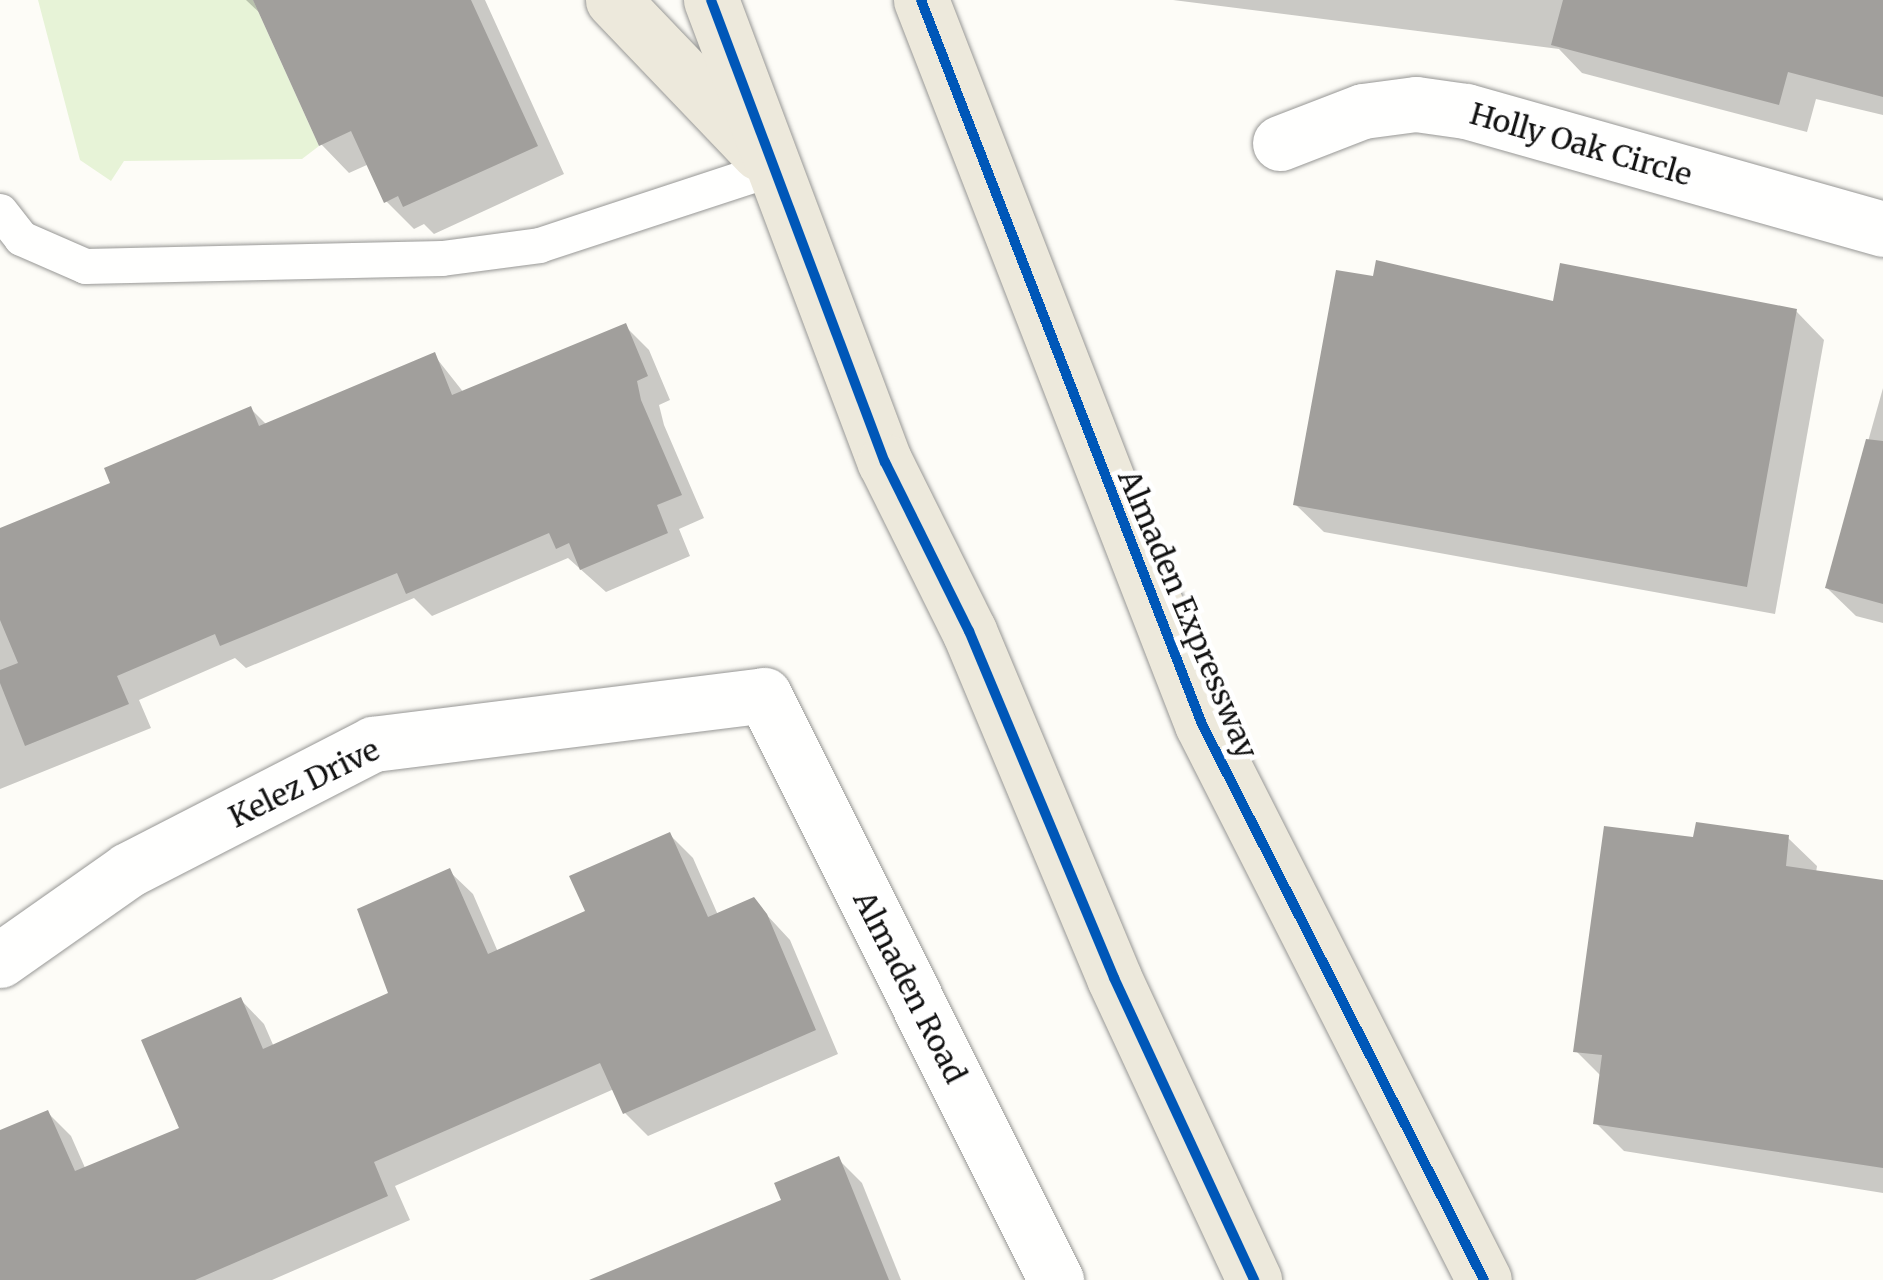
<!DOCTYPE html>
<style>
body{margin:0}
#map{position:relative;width:1883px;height:1280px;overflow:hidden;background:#fdfcf7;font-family:Merriweather,serif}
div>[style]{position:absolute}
.green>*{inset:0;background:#e7f3d7}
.shadow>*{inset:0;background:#0003}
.building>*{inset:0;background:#a19f9c}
.roads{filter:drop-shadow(0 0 2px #979795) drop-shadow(0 0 2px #979795)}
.lane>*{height:35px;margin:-17.5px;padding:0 17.5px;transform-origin:17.5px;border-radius:17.5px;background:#fffffe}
.street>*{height:55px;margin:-27.5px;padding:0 27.5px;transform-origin:27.5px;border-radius:27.5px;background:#fffffe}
.primary>*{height:55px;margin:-27.5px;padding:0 27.5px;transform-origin:27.5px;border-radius:27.5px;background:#ede9dc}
.cycleway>*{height:10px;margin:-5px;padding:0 5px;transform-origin:5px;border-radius:5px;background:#0057b8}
span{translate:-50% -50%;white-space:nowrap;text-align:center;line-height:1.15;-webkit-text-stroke:10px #fff;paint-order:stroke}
.street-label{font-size:30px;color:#111}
</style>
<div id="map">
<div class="green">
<div style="clip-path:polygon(38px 0,253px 0,319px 146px,302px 159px,124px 161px,111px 181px,80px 160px)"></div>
</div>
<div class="shadow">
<div style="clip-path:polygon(246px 0,485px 0,564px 174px,434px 234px,424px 224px,414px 229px,386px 201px,369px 164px,349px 173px,321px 144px,263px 16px)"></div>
<div style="clip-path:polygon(1173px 0,1883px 0,1883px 115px,1816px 99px,1807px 132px,1582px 73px,1559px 49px)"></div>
<div style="clip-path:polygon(1555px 304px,1796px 311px,1824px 340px,1775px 614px,1324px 532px,1295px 504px)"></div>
<div style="clip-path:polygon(625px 326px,649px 350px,670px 400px,659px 405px,664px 425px,704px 518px,679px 529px,690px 556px,606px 592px,568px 558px,432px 616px,414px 598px,246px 668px,235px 658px,139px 700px,151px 728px,0 789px,0 531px,114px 485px,251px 409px,267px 425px,434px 355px,464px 393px)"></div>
<div style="clip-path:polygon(1883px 388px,1883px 623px,1856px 616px,1827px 588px)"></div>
<div style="clip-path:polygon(670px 835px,693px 858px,718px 915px,753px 900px,790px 940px,838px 1054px,648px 1136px,625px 1113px,614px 1089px,395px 1186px,410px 1220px,272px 1280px,0 1280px,0 1133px,48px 1113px,71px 1136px,86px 1170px,182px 1129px,241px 1000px,264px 1024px,274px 1047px,391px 994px,449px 871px,473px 894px,498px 952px,588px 912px)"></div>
<div style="clip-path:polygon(1788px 838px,1817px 866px,1816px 873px,1883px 882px,1883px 1193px,1624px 1151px,1596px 1123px,1602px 1077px,1576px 1051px,1695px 840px)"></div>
<div style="clip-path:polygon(838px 1159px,862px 1183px,901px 1280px,684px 1280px)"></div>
</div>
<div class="building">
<div style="clip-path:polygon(253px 0,471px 0,538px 146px,403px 207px,398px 196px,384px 203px,351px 131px,319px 146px)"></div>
<div style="clip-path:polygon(1563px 0,1883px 0,1883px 97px,1788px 72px,1779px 105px,1551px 45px)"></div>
<div style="clip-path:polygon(1376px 260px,1553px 301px,1560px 263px,1797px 309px,1747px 587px,1293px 505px,1336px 270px,1373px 276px)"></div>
<div style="clip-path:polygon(626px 323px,648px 376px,637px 381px,641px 400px,682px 495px,657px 505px,668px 533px,580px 570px,569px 543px,556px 549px,549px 533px,406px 594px,397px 573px,220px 646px,215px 634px,117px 676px,129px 704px,25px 746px,0 683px,0 670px,18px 663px,0 620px,0 528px,110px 483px,104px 468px,251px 406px,259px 426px,435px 352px,452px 395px)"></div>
<div style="clip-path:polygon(1866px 439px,1883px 441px,1883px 604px,1825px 588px)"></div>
<div style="clip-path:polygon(1696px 822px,1789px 835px,1786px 866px,1883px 880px,1883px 1168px,1593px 1124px,1602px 1055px,1573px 1052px,1604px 826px,1693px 837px)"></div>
<div style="clip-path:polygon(670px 832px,708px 917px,754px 897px,767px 914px,816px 1030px,623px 1114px,600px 1063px,374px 1162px,388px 1196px,195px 1280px,0 1280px,0 1130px,48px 1110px,75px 1171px,179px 1128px,141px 1040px,241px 997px,263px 1049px,388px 993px,357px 909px,450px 868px,488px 954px,585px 911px,569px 876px)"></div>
<div style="clip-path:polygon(839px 1156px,889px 1280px,589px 1280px,781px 1200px,774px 1183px)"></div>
</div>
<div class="roads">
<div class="lane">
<div style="left:0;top:211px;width:34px;rotate:52deg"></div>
<div style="left:21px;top:238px;width:70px;rotate:23.6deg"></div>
<div style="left:85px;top:266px;width:357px;rotate:-1.3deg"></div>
<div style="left:442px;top:258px;width:98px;rotate:-7.6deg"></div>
<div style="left:539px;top:245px;width:246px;rotate:-18.2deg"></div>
</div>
<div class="street">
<div style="left:1280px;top:143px;width:89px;rotate:-21.1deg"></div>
<div style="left:1363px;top:111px;width:53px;rotate:-7.5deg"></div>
<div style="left:1416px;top:104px;width:50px;rotate:8deg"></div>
<div style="left:1466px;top:111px;width:433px;rotate:15.8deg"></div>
<div style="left:0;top:960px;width:156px;rotate:-35.1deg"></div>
<div style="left:128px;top:870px;width:276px;rotate:-27.2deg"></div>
<div style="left:373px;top:744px;width:394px;rotate:-7.1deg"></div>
<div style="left:764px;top:695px;width:654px;rotate:63.47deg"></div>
</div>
<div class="primary">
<div style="left:613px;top:0;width:211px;rotate:46.3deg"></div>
<div style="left:711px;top:0;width:494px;rotate:69.4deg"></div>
<div style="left:885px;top:462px;width:189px;rotate:63.6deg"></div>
<div style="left:969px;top:631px;width:376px;rotate:67.3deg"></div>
<div style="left:1114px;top:978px;width:333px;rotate:65.1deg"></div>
<div style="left:921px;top:0;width:777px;rotate:68.79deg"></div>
<div style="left:1202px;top:724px;width:623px;rotate:63.11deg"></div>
</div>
</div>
<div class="cycleway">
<div style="left:711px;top:0;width:494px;rotate:69.4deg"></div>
<div style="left:885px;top:462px;width:189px;rotate:63.6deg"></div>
<div style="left:969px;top:631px;width:376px;rotate:67.3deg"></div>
<div style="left:1114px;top:978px;width:333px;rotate:65.1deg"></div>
<div style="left:921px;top:0;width:777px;rotate:68.79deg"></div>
<div style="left:1202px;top:724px;width:623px;rotate:63.11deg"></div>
</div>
<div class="street-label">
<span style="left:1581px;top:144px;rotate:16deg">Holly Oak Circle</span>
<span style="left:1188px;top:614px;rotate:67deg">Almaden Expressway</span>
<span style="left:304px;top:783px;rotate:-26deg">Kelez Drive</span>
<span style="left:910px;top:987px;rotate:63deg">Almaden Road</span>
</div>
</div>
